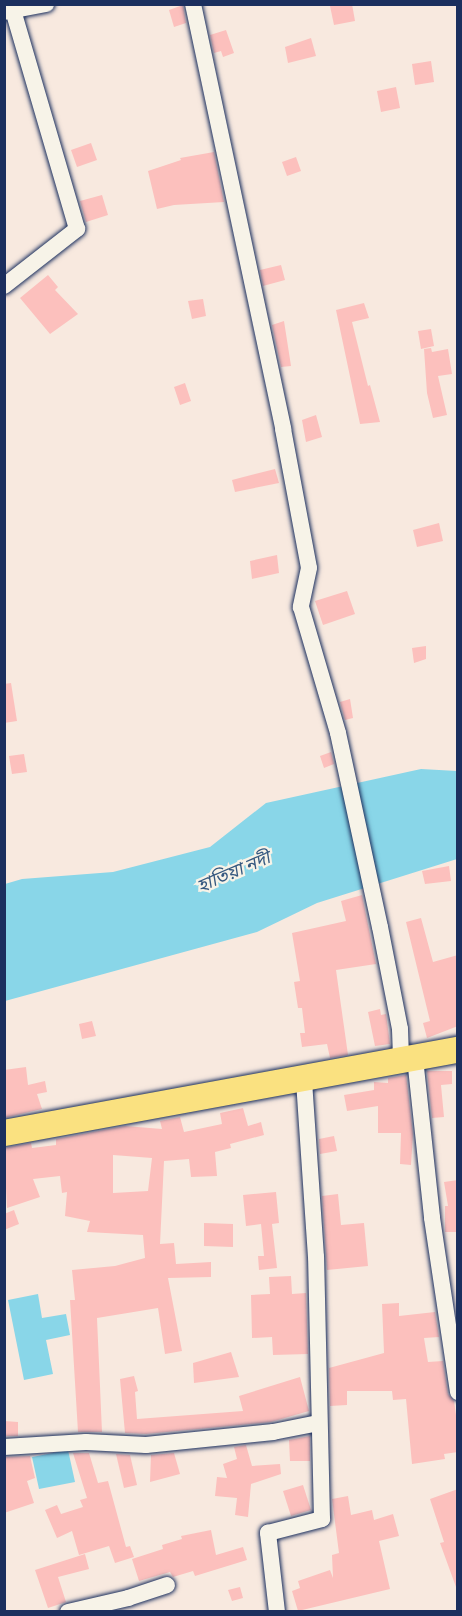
<!DOCTYPE html>
<meta charset="utf-8">
<style>
body{margin:0}
#map{position:relative;width:462px;height:1616px;overflow:hidden;background:#f8e9df;font-family:Pangolin,"Noto Sans Bengali",sans-serif}
div>[style]{position:absolute}
.water>*{inset:0;background:#89d6e8}
.building>*{inset:0;background:#fcc0bd}
.roads{filter:drop-shadow(0 0 2px #1b2f5e) drop-shadow(0 0 2px #1b2f5e)}
.street>*{height:16px;margin:-8px;padding:0 8px;transform-origin:8px;border-radius:8px;background:#f7f3e8}
.primary>*{height:26px;margin:-13px;padding:0 13px;transform-origin:13px;border-radius:13px;background:#fae180}
span{translate:-50% -50%;white-space:nowrap;text-align:center;line-height:1.15;-webkit-text-stroke:4.5px #f7f3e8;paint-order:stroke}
.water-label{font-size:18px;color:#365980;font-style:italic}
.frame{position:absolute;inset:0;border:6px solid #1b2f5e;pointer-events:none}
</style>
<div id="map">
<div class="water">
<div style="clip-path:polygon(421px 769px,457px 771px,457px 859px,317px 903px,257px 932px,5px 1001px,5px 884px,22px 879px,113px 872px,210px 847px,266px 803px)"></div>
<div style="clip-path:polygon(38px 1294px,42px 1318px,66px 1314px,70px 1335px,46px 1340px,53px 1374px,24px 1380px,8px 1300px)"></div>
<div style="clip-path:polygon(68px 1450px,75px 1482px,39px 1489px,32px 1457px)"></div>
</div>
<div class="building">
<div style="clip-path:polygon(352px 4px,355px 21px,334px 25px,330px 6px)"></div>
<div style="clip-path:polygon(183px 5px,186px 23px,174px 27px,169px 10px)"></div>
<div style="clip-path:polygon(226px 30px,234px 53px,223px 57px,221px 51px,214px 53px,210px 35px)"></div>
<div style="clip-path:polygon(311px 38px,316px 56px,288px 63px,285px 47px)"></div>
<div style="clip-path:polygon(431px 61px,434px 82px,415px 85px,412px 64px)"></div>
<div style="clip-path:polygon(396px 87px,400px 108px,381px 112px,377px 91px)"></div>
<div style="clip-path:polygon(91px 143px,97px 160px,77px 167px,71px 150px)"></div>
<div style="clip-path:polygon(214px 152px,224px 202px,174px 205px,157px 209px,148px 171px,181px 160px,180px 158px)"></div>
<div style="clip-path:polygon(296px 157px,301px 171px,287px 176px,282px 162px)"></div>
<div style="clip-path:polygon(102px 195px,108px 215px,86px 222px,80px 201px)"></div>
<div style="clip-path:polygon(281px 265px,285px 280px,263px 286px,260px 270px)"></div>
<div style="clip-path:polygon(48px 275px,58px 287px,55px 290px,78px 314px,50px 334px,20px 298px)"></div>
<div style="clip-path:polygon(203px 299px,206px 316px,192px 319px,188px 301px)"></div>
<div style="clip-path:polygon(364px 303px,369px 318px,352px 322px,368px 386px,370px 385px,380px 422px,360px 424px,336px 310px)"></div>
<div style="clip-path:polygon(284px 321px,291px 366px,281px 367px,272px 325px)"></div>
<div style="clip-path:polygon(431px 329px,434px 346px,421px 349px,418px 331px)"></div>
<div style="clip-path:polygon(431px 348px,432px 352px,448px 349px,452px 374px,438px 376px,447px 415px,433px 418px,427px 393px,424px 349px)"></div>
<div style="clip-path:polygon(185px 383px,191px 401px,180px 405px,174px 387px)"></div>
<div style="clip-path:polygon(316px 415px,322px 437px,306px 442px,302px 420px)"></div>
<div style="clip-path:polygon(275px 469px,279px 483px,235px 492px,232px 480px)"></div>
<div style="clip-path:polygon(439px 523px,443px 541px,417px 547px,413px 530px)"></div>
<div style="clip-path:polygon(277px 555px,279px 573px,252px 579px,250px 561px)"></div>
<div style="clip-path:polygon(347px 591px,355px 614px,323px 625px,315px 601px)"></div>
<div style="clip-path:polygon(426px 646px,426px 659px,414px 663px,412px 648px)"></div>
<div style="clip-path:polygon(11px 683px,17px 721px,4px 723px,4px 684px)"></div>
<div style="clip-path:polygon(350px 699px,353px 718px,345px 720px,340px 702px)"></div>
<div style="clip-path:polygon(331px 752px,334px 764px,324px 768px,320px 756px)"></div>
<div style="clip-path:polygon(24px 754px,27px 772px,12px 774px,9px 756px)"></div>
<div style="clip-path:polygon(449px 866px,451px 881px,425px 884px,422px 871px)"></div>
<div style="clip-path:polygon(362px 895px,376px 964px,336px 970px,348px 1055px,330px 1058px,327px 1044px,302px 1047px,300px 1033px,305px 1033px,302px 1008px,298px 1008px,294px 982px,300px 981px,292px 933px,346px 921px,341px 901px)"></div>
<div style="clip-path:polygon(421px 918px,433px 962px,458px 955px,458px 1026px,427px 1038px,423px 1023px,430px 1021px,406px 922px)"></div>
<div style="clip-path:polygon(380px 1009px,381px 1015px,386px 1014px,390px 1044px,375px 1046px,368px 1012px)"></div>
<div style="clip-path:polygon(92px 1021px,96px 1036px,82px 1039px,79px 1024px)"></div>
<div style="clip-path:polygon(26px 1067px,28px 1085px,45px 1081px,47px 1092px,37px 1094px,42px 1109px,4px 1118px,4px 1070px)"></div>
<div style="clip-path:polygon(427px 1071px,452px 1071px,452px 1084px,441px 1085px,444px 1117px,432px 1118px)"></div>
<div style="clip-path:polygon(406px 1075px,413px 1134px,411px 1165px,400px 1164px,401px 1133px,378px 1133px,378px 1106px,347px 1111px,344px 1095px,374px 1090px,374px 1082px,388px 1083px,388px 1078px)"></div>
<div style="clip-path:polygon(evenodd,243px 1108px,248px 1126px,261px 1122px,264px 1135px,230px 1144px,231px 1148px,215px 1152px,217px 1176px,191px 1177px,189px 1159px,164px 1161px,160px 1244px,174px 1243px,176px 1264px,211px 1262px,211px 1277px,168px 1278px,182px 1351px,165px 1354px,158px 1308px,97px 1318px,102px 1432px,78px 1432px,70px 1300px,75px 1300px,72px 1270px,115px 1266px,145px 1258px,143px 1235px,87px 1232px,90px 1221px,65px 1216px,67px 1192px,62px 1193px,60px 1176px,33px 1179px,40px 1197px,7px 1208px,4px 1148px,31px 1143px,32px 1148px,56px 1145px,56px 1139px,125px 1126px,162px 1129px,160px 1121px,180px 1117px,184px 1132px,222px 1124px,220px 1113px,243px 1108px,113px 1155px,152px 1158px,148px 1191px,113px 1193px,113px 1155px)"></div>
<div style="clip-path:polygon(334px 1136px,337px 1151px,320px 1154px,319px 1139px)"></div>
<div style="clip-path:polygon(458px 1180px,458px 1232px,445px 1232px,445px 1206px,448px 1206px,444px 1182px)"></div>
<div style="clip-path:polygon(276px 1192px,279px 1223px,272px 1224px,277px 1268px,259px 1270px,258px 1256px,264px 1256px,261px 1224px,246px 1226px,243px 1195px)"></div>
<div style="clip-path:polygon(338px 1194px,341px 1225px,364px 1223px,368px 1266px,327px 1270px,322px 1196px)"></div>
<div style="clip-path:polygon(14px 1210px,19px 1224px,4px 1230px,4px 1214px)"></div>
<div style="clip-path:polygon(204px 1223px,233px 1224px,233px 1247px,204px 1246px)"></div>
<div style="clip-path:polygon(291px 1276px,292px 1294px,306px 1293px,308px 1354px,273px 1355px,272px 1337px,252px 1338px,251px 1295px,270px 1294px,269px 1277px)"></div>
<div style="clip-path:polygon(399px 1303px,399px 1316px,435px 1312px,439px 1337px,424px 1338px,428px 1362px,443px 1361px,448px 1394px,454px 1401px,457px 1422px,458px 1452px,444px 1454px,445px 1459px,412px 1464px,406px 1399px,393px 1400px,392px 1391px,347px 1391px,347px 1405px,330px 1406px,329px 1368px,384px 1353px,382px 1304px)"></div>
<div style="clip-path:polygon(231px 1352px,239px 1377px,194px 1383px,193px 1363px)"></div>
<div style="clip-path:polygon(134px 1376px,138px 1391px,135px 1392px,137px 1419px,243px 1411px,239px 1396px,300px 1377px,309px 1411px,271px 1422px,146px 1434px,125px 1433px,120px 1379px)"></div>
<div style="clip-path:polygon(4px 1421px,18px 1422px,18px 1436px,4px 1436px)"></div>
<div style="clip-path:polygon(310px 1436px,310px 1461px,290px 1461px,289px 1440px)"></div>
<div style="clip-path:polygon(246px 1445px,252px 1466px,280px 1464px,281px 1474px,251px 1484px,248px 1517px,235px 1515px,237px 1498px,215px 1496px,217px 1477px,227px 1478px,223px 1464px,237px 1459px,234px 1447px)"></div>
<div style="clip-path:polygon(73px 1453px,89px 1453px,98px 1483px,108px 1481px,126px 1547px,130px 1546px,134px 1557px,115px 1563px,109px 1546px,79px 1555px,72px 1531px,57px 1538px,45px 1510px,57px 1505px,61px 1514px,83px 1507px,80px 1500px,87px 1498px)"></div>
<div style="clip-path:polygon(174px 1453px,180px 1474px,150px 1482px,151px 1455px)"></div>
<div style="clip-path:polygon(116px 1454px,130px 1455px,137px 1485px,124px 1488px)"></div>
<div style="clip-path:polygon(30px 1456px,35px 1478px,27px 1481px,34px 1503px,4px 1513px,4px 1457px)"></div>
<div style="clip-path:polygon(303px 1485px,311px 1510px,291px 1516px,283px 1491px)"></div>
<div style="clip-path:polygon(458px 1489px,458px 1587px,456px 1587px,440px 1543px,444px 1542px,430px 1499px)"></div>
<div style="clip-path:polygon(348px 1496px,351px 1515px,372px 1510px,374px 1520px,393px 1514px,399px 1536px,379px 1541px,390px 1589px,298px 1611px,292px 1591px,300px 1588px,298px 1581px,330px 1570px,333px 1578px,332px 1555px,339px 1553px,332px 1499px)"></div>
<div style="clip-path:polygon(211px 1530px,216px 1555px,243px 1547px,247px 1560px,195px 1576px,193px 1571px,173px 1577px,170px 1572px,139px 1581px,132px 1559px,163px 1549px,162px 1545px,182px 1539px,181px 1536px)"></div>
<div style="clip-path:polygon(85px 1554px,89px 1569px,58px 1577px,66px 1602px,48px 1608px,35px 1570px)"></div>
<div style="clip-path:polygon(240px 1587px,243px 1598px,232px 1601px,228px 1590px)"></div>
</div>
<div class="roads">
<div class="street">
<div style="left:193px;top:4px;width:434px;rotate:78deg"></div>
<div style="left:283px;top:429px;width:141px;rotate:79.4deg"></div>
<div style="left:309px;top:568px;width:40px;rotate:102deg"></div>
<div style="left:301px;top:607px;width:131px;rotate:73.6deg"></div>
<div style="left:338px;top:733px;width:198px;rotate:77.8deg"></div>
<div style="left:380px;top:927px;width:104px;rotate:78.9deg"></div>
<div style="left:400px;top:1029px;width:32px;rotate:88deg"></div>
<div style="left:4px;top:12px;width:43px;rotate:-10.8deg"></div>
<div style="left:4px;top:286px;width:93px;rotate:-38deg"></div>
<div style="left:77px;top:229px;width:228px;rotate:-106.3deg"></div>
<div style="left:415px;top:1058px;width:161px;rotate:83.9deg"></div>
<div style="left:432px;top:1218px;width:176px;rotate:81.5deg"></div>
<div style="left:4px;top:1447px;width:82px;rotate:-3.5deg"></div>
<div style="left:86px;top:1442px;width:60px;rotate:2.9deg"></div>
<div style="left:146px;top:1445px;width:128px;rotate:-5.8deg"></div>
<div style="left:273px;top:1432px;width:47px;rotate:-11.1deg"></div>
<div style="left:68px;top:1612px;width:62px;rotate:-13.1deg"></div>
<div style="left:128px;top:1598px;width:41px;rotate:-18.4deg"></div>
<div style="left:277px;top:1612px;width:80px;rotate:-96.5deg"></div>
<div style="left:268px;top:1533px;width:56px;rotate:-14.5deg"></div>
<div style="left:322px;top:1519px;width:262px;rotate:-91.3deg"></div>
<div style="left:316px;top:1257px;width:178px;rotate:-93.9deg"></div>
</div>
<div class="primary">
<div style="left:4px;top:1133px;width:462px;rotate:-10.4deg"></div>
</div>
</div>
<div class="water-label">
<span style="left:234px;top:873px;rotate:-23deg">হাতিয়া নদী</span>
</div>
<div class="frame"></div>
</div>
